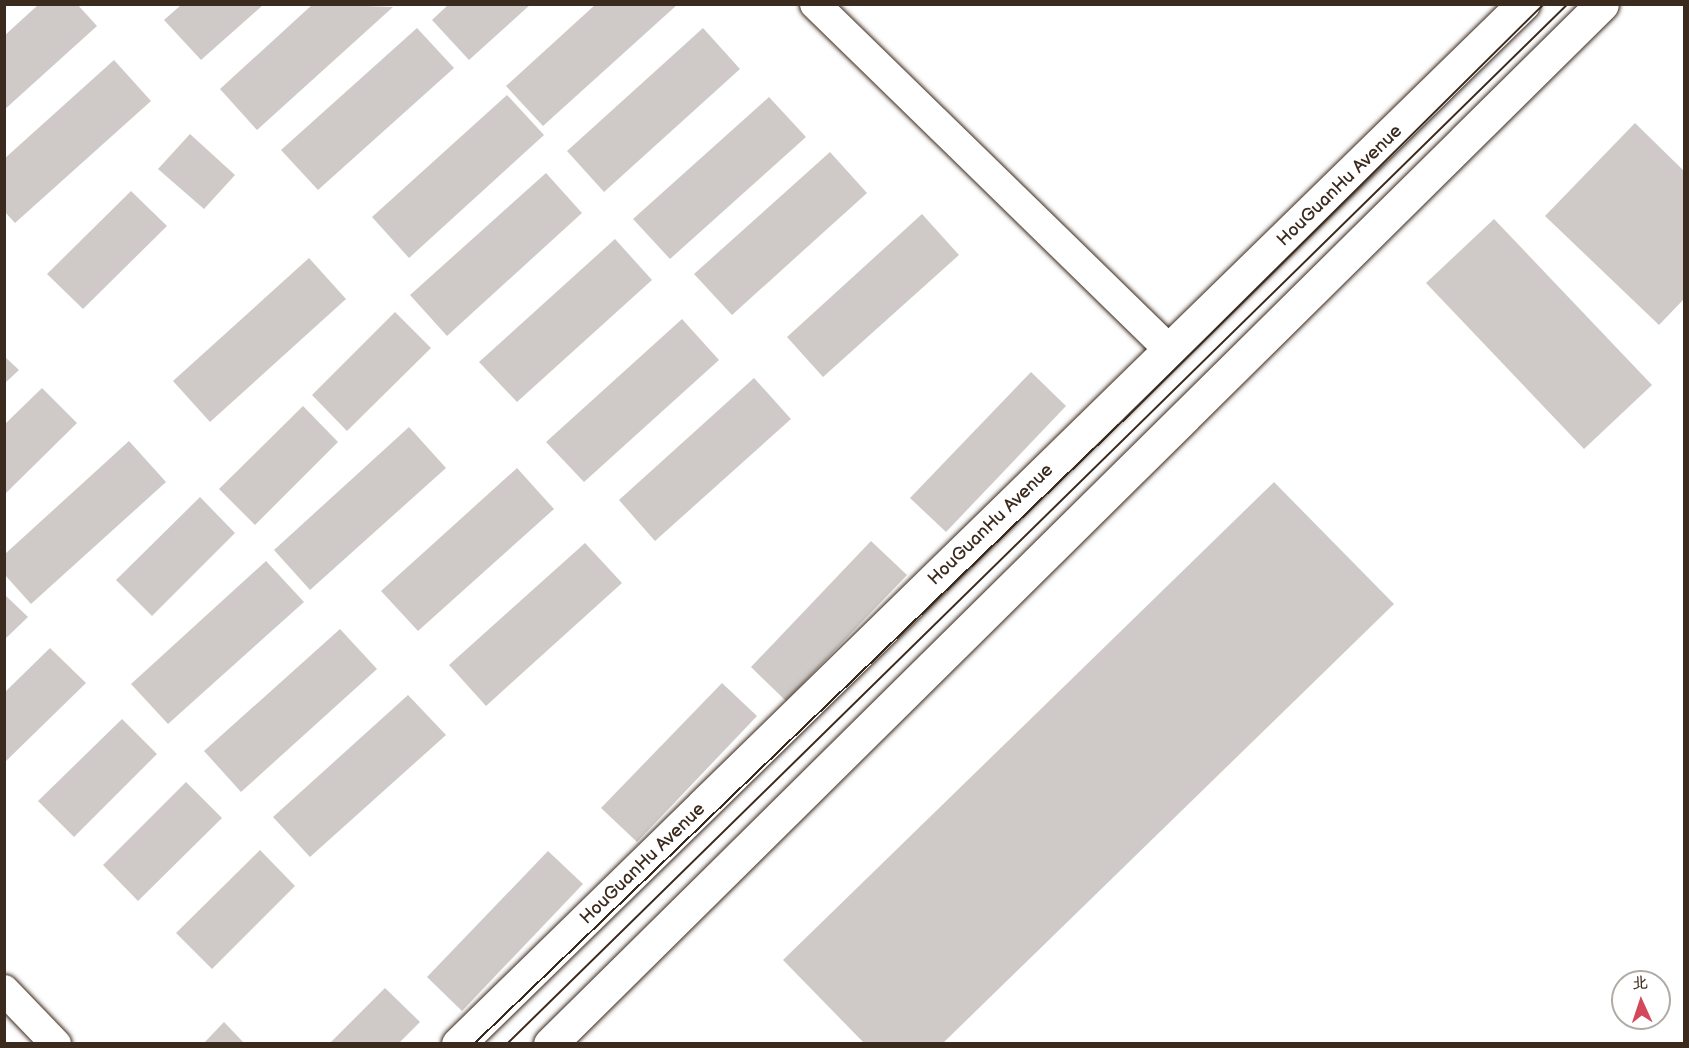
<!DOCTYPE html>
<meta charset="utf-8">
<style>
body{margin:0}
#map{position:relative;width:1689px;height:1048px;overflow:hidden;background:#fff;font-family:"Balsamiq Sans","LXGW WenKai TC",sans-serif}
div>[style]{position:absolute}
.building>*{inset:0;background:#cfcac7}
.roads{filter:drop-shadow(0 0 2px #3b2a1e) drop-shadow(0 0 2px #3b2a1e)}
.minor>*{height:30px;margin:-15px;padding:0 15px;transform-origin:15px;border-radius:15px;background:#fff}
.major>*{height:33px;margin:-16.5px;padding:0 16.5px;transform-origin:16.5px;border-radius:16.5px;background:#fff}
.tram>*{height:1.5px;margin:-0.75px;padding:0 0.75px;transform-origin:0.75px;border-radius:0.75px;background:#3b2a1e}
span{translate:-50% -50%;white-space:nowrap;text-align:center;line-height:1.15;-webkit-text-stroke:4.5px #fff;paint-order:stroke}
.street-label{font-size:18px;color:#3b2a1e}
.frame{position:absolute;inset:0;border:6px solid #3b2a1e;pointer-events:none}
.north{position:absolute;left:1611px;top:970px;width:60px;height:60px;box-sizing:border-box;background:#fff;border:2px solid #b1aaa5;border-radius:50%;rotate:357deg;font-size:16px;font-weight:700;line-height:24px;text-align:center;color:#3b2a1e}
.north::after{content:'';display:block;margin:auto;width:21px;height:27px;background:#d1495b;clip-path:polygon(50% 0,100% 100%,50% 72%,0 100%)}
</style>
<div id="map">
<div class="building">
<div style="clip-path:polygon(39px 4px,77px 4px,97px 26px,4px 110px,4px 36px)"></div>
<div style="clip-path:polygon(313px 4px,393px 7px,257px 130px,220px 89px)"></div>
<div style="clip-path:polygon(449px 4px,531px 4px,469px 60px,432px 20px)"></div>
<div style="clip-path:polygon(596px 4px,678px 4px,543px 126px,506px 86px)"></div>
<div style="clip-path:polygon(181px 5px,263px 5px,201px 60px,164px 20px)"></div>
<div style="clip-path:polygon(417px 28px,454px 68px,318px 190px,281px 150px)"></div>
<div style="clip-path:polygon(703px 28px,740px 69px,604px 192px,567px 151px)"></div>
<div style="clip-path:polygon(114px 60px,151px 101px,15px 223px,4px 211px,4px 159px)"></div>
<div style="clip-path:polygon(507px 95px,544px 135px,409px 258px,372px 217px)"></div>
<div style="clip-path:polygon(769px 97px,806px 137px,670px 259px,633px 219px)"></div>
<div style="clip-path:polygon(1635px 123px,1684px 171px,1684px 299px,1659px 325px,1545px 216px)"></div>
<div style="clip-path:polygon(190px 134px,235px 175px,204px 209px,158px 169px)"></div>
<div style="clip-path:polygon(830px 152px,867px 193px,732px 315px,694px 274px)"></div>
<div style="clip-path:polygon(546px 173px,582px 213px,447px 336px,410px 295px)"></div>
<div style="clip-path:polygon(131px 191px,167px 226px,83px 309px,47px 274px)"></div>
<div style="clip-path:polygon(922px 214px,959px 255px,823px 377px,787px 337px)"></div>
<div style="clip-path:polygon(1494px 219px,1652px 385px,1584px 449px,1426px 283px)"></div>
<div style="clip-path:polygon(615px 239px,652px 280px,517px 402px,479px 362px)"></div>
<div style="clip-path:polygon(309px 258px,346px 299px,210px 422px,173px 381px)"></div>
<div style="clip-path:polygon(395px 312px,431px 348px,347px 431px,312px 395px)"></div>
<div style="clip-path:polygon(682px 319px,719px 360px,584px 482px,546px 442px)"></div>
<div style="clip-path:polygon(4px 356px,19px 370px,4px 384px)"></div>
<div style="clip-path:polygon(1031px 372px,1066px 406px,946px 532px,910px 498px)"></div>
<div style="clip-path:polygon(754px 378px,791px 419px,655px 541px,619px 500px)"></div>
<div style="clip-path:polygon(42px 388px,77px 423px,4px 495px,4px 425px)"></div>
<div style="clip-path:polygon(303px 406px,338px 442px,255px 525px,219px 489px)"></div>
<div style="clip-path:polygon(409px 427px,446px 468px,310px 590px,274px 550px)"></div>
<div style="clip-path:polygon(129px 441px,166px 482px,31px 604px,5px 575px,5px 554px)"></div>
<div style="clip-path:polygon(517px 468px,554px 509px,418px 631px,381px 591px)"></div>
<div style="clip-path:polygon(1274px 482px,1394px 604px,942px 1044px,865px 1044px,783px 960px)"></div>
<div style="clip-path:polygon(200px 497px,235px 533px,152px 616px,116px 580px)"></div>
<div style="clip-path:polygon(871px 541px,907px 575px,786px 701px,751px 667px)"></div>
<div style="clip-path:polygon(585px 543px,622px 583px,486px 706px,449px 665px)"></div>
<div style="clip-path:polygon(266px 561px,304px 602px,168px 724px,131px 684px)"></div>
<div style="clip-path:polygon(4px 594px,28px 617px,4px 640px)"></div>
<div style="clip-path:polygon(340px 629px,377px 669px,241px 792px,204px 751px)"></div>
<div style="clip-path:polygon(50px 648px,86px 683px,4px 763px,4px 693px)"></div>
<div style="clip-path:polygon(722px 683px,757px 716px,637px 842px,601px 808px)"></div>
<div style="clip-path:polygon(408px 695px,446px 735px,310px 857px,273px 817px)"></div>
<div style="clip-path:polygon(122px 719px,157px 754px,74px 837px,38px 801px)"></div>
<div style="clip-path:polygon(186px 782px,222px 818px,138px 901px,103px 865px)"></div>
<div style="clip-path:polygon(260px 850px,295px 886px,212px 969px,176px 933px)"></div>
<div style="clip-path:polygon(548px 851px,583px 884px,462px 1011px,427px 977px)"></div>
<div style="clip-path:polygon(385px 988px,420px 1022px,398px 1044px,329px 1044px)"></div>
<div style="clip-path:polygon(224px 1022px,245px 1044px,203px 1044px)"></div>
</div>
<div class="roads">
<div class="minor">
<div style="left:815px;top:4px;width:496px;rotate:44.3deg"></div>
<div style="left:4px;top:990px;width:75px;rotate:46.1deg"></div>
</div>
<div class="major">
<div style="left:458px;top:1044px;width:1489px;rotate:-44.32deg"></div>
<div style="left:550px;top:1044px;width:1479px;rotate:-44.67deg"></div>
</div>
</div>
<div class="tram">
<div style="left:474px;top:1044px;width:908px;rotate:-43.84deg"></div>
<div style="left:1129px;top:415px;width:584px;rotate:-44.72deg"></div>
<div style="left:507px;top:1044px;width:1486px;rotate:-44.43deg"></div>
</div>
<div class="street-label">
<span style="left:1340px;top:186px;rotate:-44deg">HouGuanHu Avenue</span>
<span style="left:991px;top:525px;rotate:-44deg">HouGuanHu Avenue</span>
<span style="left:643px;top:864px;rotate:-44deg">HouGuanHu Avenue</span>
</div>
<div class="frame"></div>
<div class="north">北</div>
</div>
